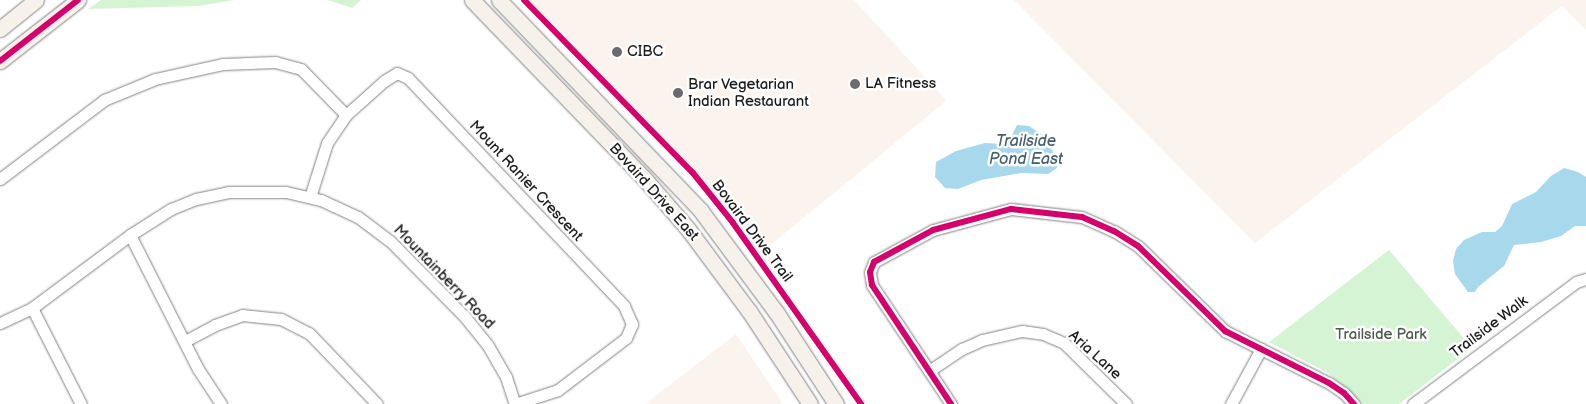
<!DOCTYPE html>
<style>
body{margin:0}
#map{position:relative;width:1586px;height:404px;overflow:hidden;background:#fff;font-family:"Balsamiq Sans",sans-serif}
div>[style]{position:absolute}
.built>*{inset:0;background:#fbf4ee}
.green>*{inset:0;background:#d5f4d3}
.water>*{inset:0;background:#a8d8ec}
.roads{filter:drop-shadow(0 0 1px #828282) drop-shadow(0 0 1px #828282)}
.minor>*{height:11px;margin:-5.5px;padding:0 5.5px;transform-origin:5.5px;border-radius:5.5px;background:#fff}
.major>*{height:15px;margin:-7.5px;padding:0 7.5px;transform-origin:7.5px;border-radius:7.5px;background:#f6f1eb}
.cycleway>*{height:6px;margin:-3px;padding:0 3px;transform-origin:3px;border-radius:3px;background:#d6006c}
.dots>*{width:14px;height:14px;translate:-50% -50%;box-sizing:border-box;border:2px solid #fff;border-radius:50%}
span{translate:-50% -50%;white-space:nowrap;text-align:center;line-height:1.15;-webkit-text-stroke:5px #fff;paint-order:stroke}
.poi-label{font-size:15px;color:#1c1c1c}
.left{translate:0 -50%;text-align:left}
.street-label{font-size:15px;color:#1c1c1c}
.park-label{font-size:15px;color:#495a48}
.water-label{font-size:16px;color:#45606c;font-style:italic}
</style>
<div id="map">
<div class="built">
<div style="clip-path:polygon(528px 0,854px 0,945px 99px,945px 102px,757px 256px,741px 231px,698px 176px)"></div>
<div style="clip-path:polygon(1014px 0,1586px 0,1586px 30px,1562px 6px,1255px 243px)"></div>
<div style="clip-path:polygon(736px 334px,783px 404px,645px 404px)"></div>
</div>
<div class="green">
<div style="clip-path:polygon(101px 0,235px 0,198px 6px,88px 9px)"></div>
<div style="clip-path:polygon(328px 0,361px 0,352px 8px)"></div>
<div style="clip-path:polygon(1389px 250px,1472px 348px,1399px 404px,1362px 404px,1328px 373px,1269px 342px)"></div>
</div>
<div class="water">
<div style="clip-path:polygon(1017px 125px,1029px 126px,1041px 134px,1056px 156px,1057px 168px,1048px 174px,1021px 173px,981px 180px,958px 189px,945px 188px,935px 177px,936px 162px,956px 151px,985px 143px,1004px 144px,1012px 135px)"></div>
<div style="clip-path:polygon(1564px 168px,1578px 172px,1586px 177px,1586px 226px,1575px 226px,1561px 236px,1541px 242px,1514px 245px,1504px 266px,1478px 287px,1475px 292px,1468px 292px,1455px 274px,1453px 261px,1456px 249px,1464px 240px,1482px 232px,1495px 232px,1502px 226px,1512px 204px,1536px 192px,1551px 176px)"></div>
</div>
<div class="roads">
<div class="minor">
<div style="left:0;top:179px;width:131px;rotate:-37.2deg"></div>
<div style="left:104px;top:100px;width:55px;rotate:-22.4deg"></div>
<div style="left:155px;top:79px;width:70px;rotate:-12.4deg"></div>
<div style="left:223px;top:64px;width:52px;rotate:-2.2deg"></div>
<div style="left:275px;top:62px;width:27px;rotate:15deg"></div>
<div style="left:301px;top:69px;width:64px;rotate:45.6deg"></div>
<div style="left:310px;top:197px;width:57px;rotate:-72.5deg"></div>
<div style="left:327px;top:143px;width:34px;rotate:-56deg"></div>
<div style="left:346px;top:115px;width:51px;rotate:-41.8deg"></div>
<div style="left:384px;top:81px;width:15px;rotate:-32deg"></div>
<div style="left:397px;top:73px;width:12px;rotate:24deg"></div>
<div style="left:408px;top:78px;width:314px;rotate:46.5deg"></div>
<div style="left:624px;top:306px;width:20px;rotate:66deg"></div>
<div style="left:632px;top:324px;width:15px;rotate:113deg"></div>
<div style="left:626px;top:338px;width:86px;rotate:142.6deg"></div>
<div style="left:558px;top:390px;width:45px;rotate:162deg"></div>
<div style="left:130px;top:235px;width:150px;rotate:63.1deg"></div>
<div style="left:198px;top:369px;width:42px;rotate:56.7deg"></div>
<div style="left:32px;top:308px;width:108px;rotate:63deg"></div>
<div style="left:0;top:323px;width:35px;rotate:-25deg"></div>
<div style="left:32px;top:308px;width:122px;rotate:-36.7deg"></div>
<div style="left:130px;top:235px;width:49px;rotate:-32.4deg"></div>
<div style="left:171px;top:209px;width:27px;rotate:-22deg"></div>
<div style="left:196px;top:199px;width:33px;rotate:-12deg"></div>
<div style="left:228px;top:192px;width:58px"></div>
<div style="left:286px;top:192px;width:36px;rotate:13deg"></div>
<div style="left:321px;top:200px;width:14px;rotate:25deg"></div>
<div style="left:334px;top:206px;width:26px;rotate:25deg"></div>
<div style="left:358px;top:217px;width:40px;rotate:37deg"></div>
<div style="left:390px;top:241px;width:107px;rotate:45.4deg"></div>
<div style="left:465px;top:317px;width:35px;rotate:51deg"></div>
<div style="left:487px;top:344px;width:38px;rotate:60deg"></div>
<div style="left:506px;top:377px;width:28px;rotate:72deg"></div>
<div style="left:185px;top:341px;width:34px;rotate:-28deg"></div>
<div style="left:215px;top:325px;width:29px;rotate:-20deg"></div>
<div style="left:242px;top:315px;width:39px;rotate:6deg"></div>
<div style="left:281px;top:319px;width:31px;rotate:27deg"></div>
<div style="left:309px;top:333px;width:98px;rotate:46.2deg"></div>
<div style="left:929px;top:371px;width:40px;rotate:-34deg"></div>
<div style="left:962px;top:349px;width:22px;rotate:-24deg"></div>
<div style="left:982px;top:340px;width:41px;rotate:-12.7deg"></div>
<div style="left:1022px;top:331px;width:21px;rotate:8deg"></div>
<div style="left:1043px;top:334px;width:23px;rotate:23deg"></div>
<div style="left:1064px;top:343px;width:87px;rotate:44.5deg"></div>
<div style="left:951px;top:404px;width:143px;rotate:-123.6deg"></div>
<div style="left:872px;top:285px;width:13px;rotate:-99deg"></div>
<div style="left:870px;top:272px;width:11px;rotate:-68deg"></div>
<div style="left:874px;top:262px;width:67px;rotate:-28.5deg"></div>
<div style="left:933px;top:230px;width:81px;rotate:-15.1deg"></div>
<div style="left:1011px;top:209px;width:71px;rotate:6.4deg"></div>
<div style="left:1082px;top:217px;width:35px;rotate:24deg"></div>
<div style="left:1114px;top:231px;width:28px;rotate:32deg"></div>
<div style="left:1138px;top:246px;width:122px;rotate:44.3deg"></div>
<div style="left:1225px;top:331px;width:116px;rotate:26.6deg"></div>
<div style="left:1329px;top:383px;width:18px;rotate:34deg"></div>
<div style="left:1344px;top:393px;width:15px;rotate:48deg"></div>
<div style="left:1231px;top:404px;width:63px;rotate:-61.4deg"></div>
<div style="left:1413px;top:404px;width:204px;rotate:-36.8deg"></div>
<div style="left:1576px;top:282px;width:10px;rotate:-17deg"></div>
</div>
<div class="major">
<div style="left:472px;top:0;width:246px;rotate:46deg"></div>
<div style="left:643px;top:177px;width:69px;rotate:49.1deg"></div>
<div style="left:688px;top:229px;width:102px;rotate:53.4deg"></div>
<div style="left:749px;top:311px;width:111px;rotate:56.7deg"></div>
<div style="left:499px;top:0;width:292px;rotate:46.2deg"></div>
<div style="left:701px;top:211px;width:126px;rotate:53.4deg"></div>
<div style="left:776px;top:312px;width:110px;rotate:56.9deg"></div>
<div style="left:0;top:29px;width:46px;rotate:-38.9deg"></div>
<div style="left:0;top:61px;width:99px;rotate:-38deg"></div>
</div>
</div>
<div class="cycleway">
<div style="left:524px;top:0;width:242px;rotate:45.7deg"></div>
<div style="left:693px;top:173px;width:64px;rotate:51.3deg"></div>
<div style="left:733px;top:223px;width:222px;rotate:54.7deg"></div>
<div style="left:0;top:61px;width:99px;rotate:-38deg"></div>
<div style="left:951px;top:404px;width:143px;rotate:-123.6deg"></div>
<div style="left:872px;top:285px;width:13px;rotate:-99deg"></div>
<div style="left:870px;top:272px;width:11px;rotate:-68deg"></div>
<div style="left:874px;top:262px;width:67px;rotate:-28.5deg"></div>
<div style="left:933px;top:230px;width:81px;rotate:-15.1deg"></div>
<div style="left:1011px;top:209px;width:71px;rotate:6.4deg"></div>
<div style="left:1082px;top:217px;width:35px;rotate:24deg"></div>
<div style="left:1114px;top:231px;width:28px;rotate:32deg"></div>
<div style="left:1138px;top:246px;width:122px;rotate:44.3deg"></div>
<div style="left:1225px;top:331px;width:116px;rotate:26.6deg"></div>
<div style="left:1329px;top:383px;width:18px;rotate:34deg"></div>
<div style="left:1344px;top:393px;width:15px;rotate:48deg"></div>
</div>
<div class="dots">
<div style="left:617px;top:52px;background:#6b6b6b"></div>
<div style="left:855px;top:84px;background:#6b6b6b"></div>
<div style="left:678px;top:93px;background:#6b6b6b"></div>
</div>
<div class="poi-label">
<span class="left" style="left:627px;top:52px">CIBC</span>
<span class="left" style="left:688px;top:93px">Brar Vegetarian<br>Indian Restaurant</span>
<span class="left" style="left:865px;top:84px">LA Fitness</span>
</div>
<div class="street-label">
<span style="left:526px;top:181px;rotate:47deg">Mount Ranier Crescent</span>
<span style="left:654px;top:192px;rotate:48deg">Bovaird Drive East</span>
<span style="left:752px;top:231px;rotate:53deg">Bovaird Drive Trail</span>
<span style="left:444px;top:277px;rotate:46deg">Mountainberry Road</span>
<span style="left:1489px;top:327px;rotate:-37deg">Trailside Walk</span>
<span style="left:1095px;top:355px;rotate:42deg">Aria Lane</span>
</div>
<div class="park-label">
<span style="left:1381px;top:335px">Trailside Park</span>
</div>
<div class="water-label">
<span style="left:1026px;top:151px">Trailside<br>Pond East</span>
</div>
</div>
